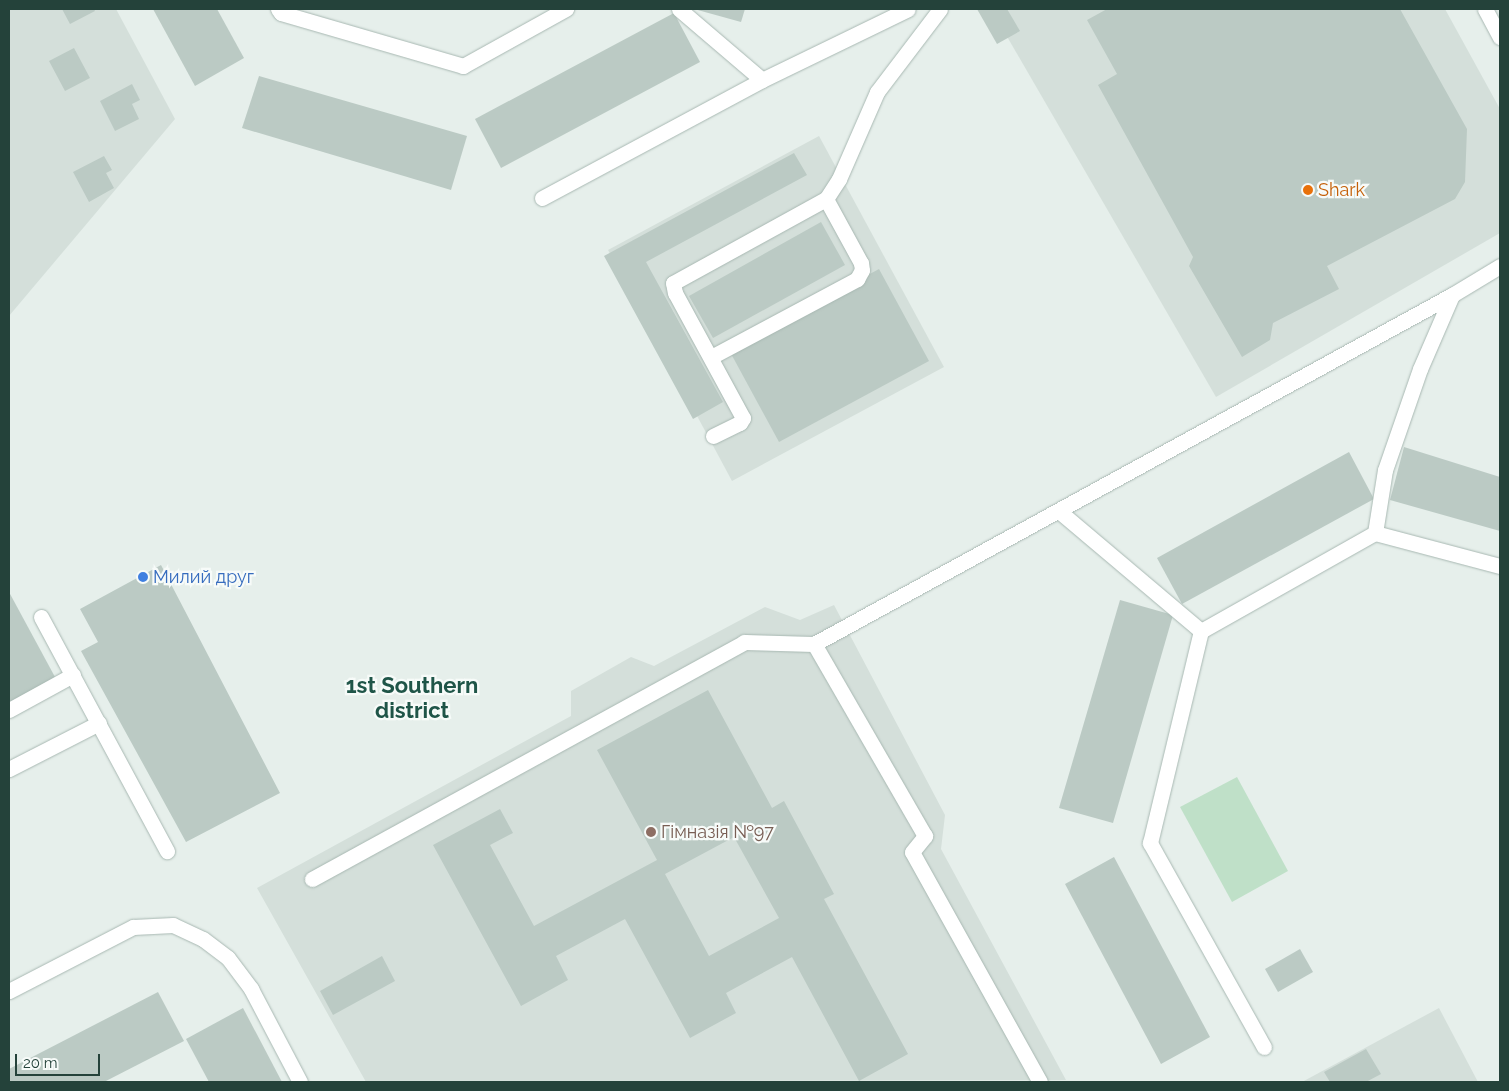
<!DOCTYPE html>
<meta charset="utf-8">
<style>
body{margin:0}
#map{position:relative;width:1509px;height:1091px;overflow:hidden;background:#e6efeb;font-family:Raleway,sans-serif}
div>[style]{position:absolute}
.built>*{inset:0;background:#d4dfda}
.green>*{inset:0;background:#bfe0c8}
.building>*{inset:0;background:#bbcac4}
.roads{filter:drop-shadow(0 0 1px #a8b8b2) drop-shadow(0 0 1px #a8b8b2)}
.service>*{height:15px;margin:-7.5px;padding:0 7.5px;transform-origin:7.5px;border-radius:7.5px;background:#fff}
.tertiary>*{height:15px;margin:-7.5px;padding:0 7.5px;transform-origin:7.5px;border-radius:7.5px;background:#fff}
.dots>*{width:14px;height:14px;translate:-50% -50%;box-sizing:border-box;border:2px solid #f7fbf9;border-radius:50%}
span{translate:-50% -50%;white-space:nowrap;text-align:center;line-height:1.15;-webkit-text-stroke:4.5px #f7fbf9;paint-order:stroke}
.food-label{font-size:18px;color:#c56008}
.left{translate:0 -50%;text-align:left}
.shop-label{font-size:18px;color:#366cbe}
.education-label{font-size:18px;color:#785e54}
.district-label{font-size:22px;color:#1f5548;font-weight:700}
.frame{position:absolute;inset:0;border:10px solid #24423a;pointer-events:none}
.scale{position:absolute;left:15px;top:1054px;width:85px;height:22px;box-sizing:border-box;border:2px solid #24423a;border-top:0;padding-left:6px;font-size:15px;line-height:18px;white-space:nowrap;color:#24423a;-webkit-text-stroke:4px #f7fbf9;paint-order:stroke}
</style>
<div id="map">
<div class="built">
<div style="clip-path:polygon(9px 9px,116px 9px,175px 119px,9px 316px)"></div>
<div style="clip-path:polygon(991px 9px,1445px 9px,1500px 109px,1500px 233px,1216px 397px)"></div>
<div style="clip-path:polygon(819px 136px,944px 367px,732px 481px,608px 250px)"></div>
<div style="clip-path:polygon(834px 605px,945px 815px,941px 849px,1066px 1080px,366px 1082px,257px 888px,571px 716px,571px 691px,631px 657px,654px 666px,765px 607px,800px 620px)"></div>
<div style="clip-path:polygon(1439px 1008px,1478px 1082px,1302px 1082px)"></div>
</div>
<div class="green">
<div style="clip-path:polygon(1237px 777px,1288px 871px,1232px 902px,1180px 807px)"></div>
</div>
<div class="building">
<div style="clip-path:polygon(62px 9px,94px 9px,95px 11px,70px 24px)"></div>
<div style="clip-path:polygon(153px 9px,217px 9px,244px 58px,195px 86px)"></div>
<div style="clip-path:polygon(694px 9px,745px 9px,741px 22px)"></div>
<div style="clip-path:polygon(977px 9px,1007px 9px,1020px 31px,997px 44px)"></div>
<div style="clip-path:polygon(1107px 9px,1400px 9px,1467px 129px,1465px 182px,1455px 199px,1327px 266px,1339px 289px,1273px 323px,1270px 340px,1242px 357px,1189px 266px,1193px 257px,1098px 85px,1117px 74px,1087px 20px)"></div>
<div style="clip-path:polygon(674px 13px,700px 62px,501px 168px,475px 119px)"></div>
<div style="clip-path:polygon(74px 48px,90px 78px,65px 91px,49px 61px)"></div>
<div style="clip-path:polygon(259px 76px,467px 136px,451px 190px,242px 128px)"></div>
<div style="clip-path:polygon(132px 84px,140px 100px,132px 104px,139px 119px,115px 131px,100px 101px)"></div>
<div style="clip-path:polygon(794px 153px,807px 175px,646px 262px,723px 402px,693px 419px,604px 256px)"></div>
<div style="clip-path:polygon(104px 156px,112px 170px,106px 173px,114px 188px,89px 202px,73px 172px)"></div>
<div style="clip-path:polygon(821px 222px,845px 265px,713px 338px,689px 296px)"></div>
<div style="clip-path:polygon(879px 269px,929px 361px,779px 442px,729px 350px)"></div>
<div style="clip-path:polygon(1404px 447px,1500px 477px,1500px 531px,1390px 500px)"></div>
<div style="clip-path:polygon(1349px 452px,1374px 499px,1182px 604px,1157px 558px)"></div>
<div style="clip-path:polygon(161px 565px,280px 793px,186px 842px,81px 651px,98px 642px,80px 609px)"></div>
<div style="clip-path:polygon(9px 592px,55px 677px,9px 703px)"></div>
<div style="clip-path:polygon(1120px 600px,1173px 615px,1113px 823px,1059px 808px)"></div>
<div style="clip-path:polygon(evenodd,708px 690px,772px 808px,784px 801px,834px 894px,824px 899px,908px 1054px,859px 1081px,792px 957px,726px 993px,736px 1013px,690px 1038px,625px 919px,556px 956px,568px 980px,521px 1006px,433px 845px,500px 809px,513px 833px,490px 845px,534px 926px,657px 860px,597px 750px,708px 690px,734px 837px,779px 918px,709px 956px,665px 874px,734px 837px)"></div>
<div style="clip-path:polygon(1114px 857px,1210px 1037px,1161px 1064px,1065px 884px)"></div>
<div style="clip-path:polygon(1300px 949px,1313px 972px,1278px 992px,1265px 969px)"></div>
<div style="clip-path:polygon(382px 956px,395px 981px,333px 1015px,320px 991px)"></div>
<div style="clip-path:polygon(158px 992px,184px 1041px,104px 1082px,9px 1082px,9px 1069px)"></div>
<div style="clip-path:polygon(243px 1008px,282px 1082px,209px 1082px,186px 1039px)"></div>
<div style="clip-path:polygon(1366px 1049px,1381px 1074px,1366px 1082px,1330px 1082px,1324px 1072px)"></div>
</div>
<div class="roads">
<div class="service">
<div style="left:278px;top:9px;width:5px;rotate:53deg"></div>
<div style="left:281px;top:13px;width:190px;rotate:16.2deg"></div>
<div style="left:463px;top:66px;width:118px;rotate:-29deg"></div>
<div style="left:679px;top:9px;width:109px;rotate:40.5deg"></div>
<div style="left:542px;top:198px;width:250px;rotate:-28.2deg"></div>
<div style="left:762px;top:80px;width:162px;rotate:-25.9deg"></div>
<div style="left:711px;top:357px;width:166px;rotate:-28.1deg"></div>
<div style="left:857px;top:279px;width:10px;rotate:-61deg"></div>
<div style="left:862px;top:270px;width:7px;rotate:-98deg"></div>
<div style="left:861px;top:263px;width:73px;rotate:-118.7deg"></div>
<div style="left:713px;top:436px;width:30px;rotate:-26deg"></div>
<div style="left:740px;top:423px;width:6px;rotate:-59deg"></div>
<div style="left:743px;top:418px;width:142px;rotate:-118.5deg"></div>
<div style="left:675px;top:293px;width:10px;rotate:-101deg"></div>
<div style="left:673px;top:283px;width:175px;rotate:-28.8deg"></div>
<div style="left:826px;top:199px;width:24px;rotate:-57deg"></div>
<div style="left:839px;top:179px;width:95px;rotate:-66.4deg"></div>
<div style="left:877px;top:92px;width:104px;rotate:-52.8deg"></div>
<div style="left:1059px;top:511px;width:186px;rotate:40.2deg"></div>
<div style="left:1375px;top:533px;width:64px;rotate:-81deg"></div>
<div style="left:1385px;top:470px;width:107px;rotate:-70.9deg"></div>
<div style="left:1420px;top:369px;width:81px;rotate:-66.6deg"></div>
<div style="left:1452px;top:295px;width:56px;rotate:-31.1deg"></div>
<div style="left:41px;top:617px;width:266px;rotate:61.7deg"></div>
<div style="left:9px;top:710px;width:73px;rotate:-28.7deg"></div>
<div style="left:9px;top:769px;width:101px;rotate:-27.1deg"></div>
<div style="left:312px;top:879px;width:493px;rotate:-28.7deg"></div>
<div style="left:744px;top:642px;width:70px;rotate:1.6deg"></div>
<div style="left:9px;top:991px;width:140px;rotate:-27.3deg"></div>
<div style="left:133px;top:927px;width:40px;rotate:-2.9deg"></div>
<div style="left:173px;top:925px;width:33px;rotate:25deg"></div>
<div style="left:203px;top:939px;width:31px;rotate:37deg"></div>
<div style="left:228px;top:958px;width:39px;rotate:53deg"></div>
<div style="left:251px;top:989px;width:105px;rotate:62.2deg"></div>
<div style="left:1264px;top:1047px;width:234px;rotate:-119.2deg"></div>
<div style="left:1150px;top:843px;width:218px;rotate:-76.5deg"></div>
<div style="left:1201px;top:631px;width:200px;rotate:-29.4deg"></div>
<div style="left:1375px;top:533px;width:129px;rotate:14.8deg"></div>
<div style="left:1040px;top:1082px;width:263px;rotate:-119.1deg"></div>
<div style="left:912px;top:852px;width:21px;rotate:-51deg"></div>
<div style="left:925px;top:836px;width:222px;rotate:-120deg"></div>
<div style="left:814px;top:644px;width:727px;rotate:-28.68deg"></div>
</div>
<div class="tertiary">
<div style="left:1485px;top:9px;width:32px;rotate:62deg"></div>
</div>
</div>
<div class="dots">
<div style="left:1308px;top:190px;background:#e8710a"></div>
<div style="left:143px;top:577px;background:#3f7fe0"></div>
<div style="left:651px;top:832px;background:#8d6e63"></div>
</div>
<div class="food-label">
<span class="left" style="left:1318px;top:190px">Shark</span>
</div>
<div class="shop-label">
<span class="left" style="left:153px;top:577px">Милий друг</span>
</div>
<div class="education-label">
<span class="left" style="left:661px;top:832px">Гімназія №97</span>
</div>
<div class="district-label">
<span style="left:412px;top:698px">1st Southern<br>district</span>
</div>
<div class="frame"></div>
<div class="scale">20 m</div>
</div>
